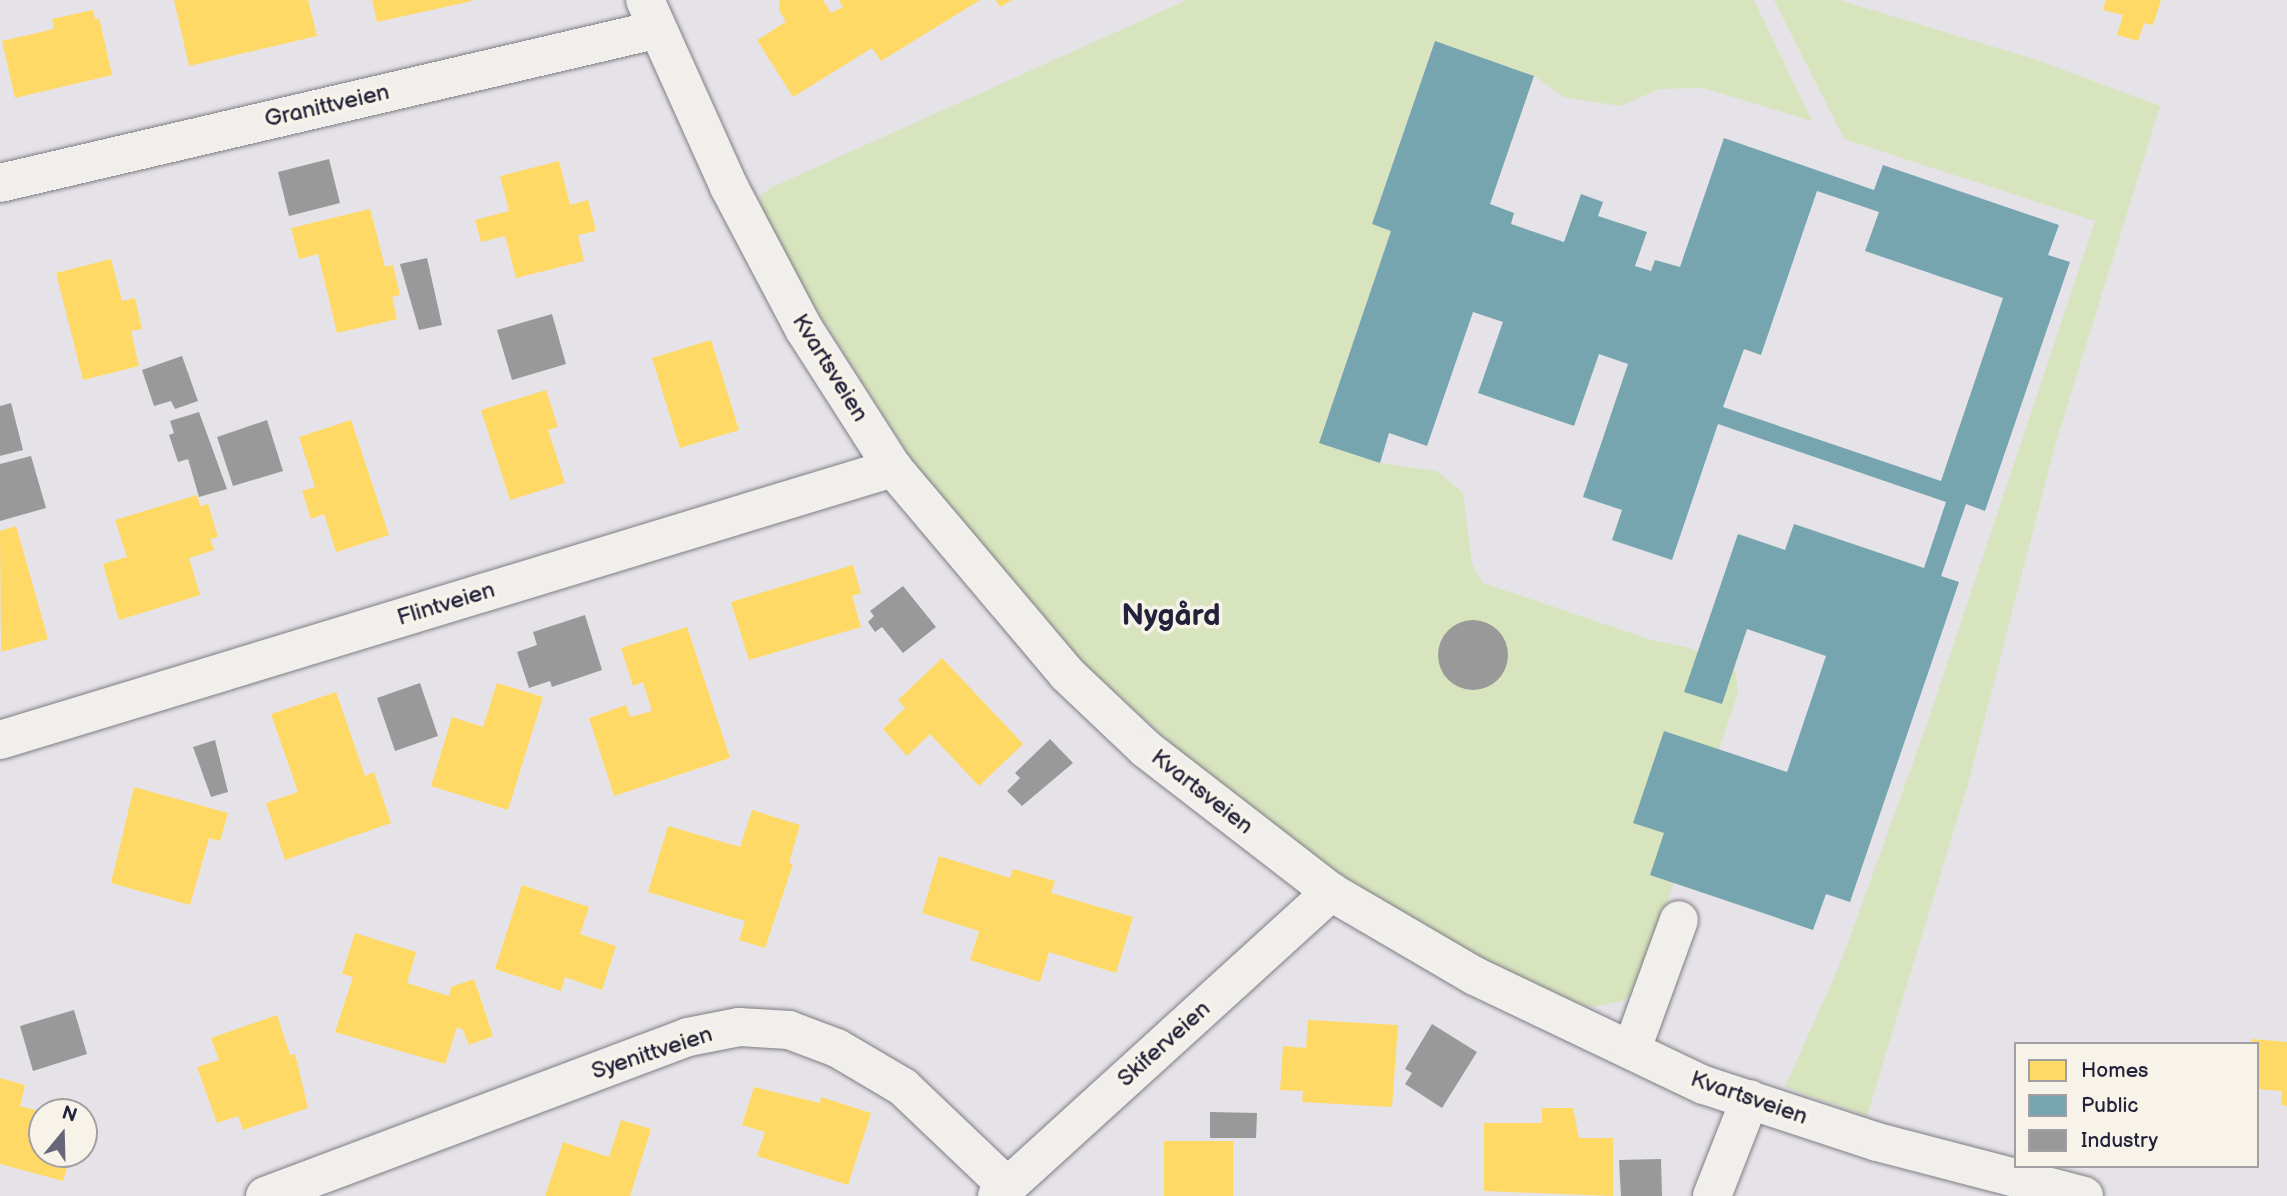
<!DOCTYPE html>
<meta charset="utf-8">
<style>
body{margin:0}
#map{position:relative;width:2287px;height:1196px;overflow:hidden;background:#e6e3e8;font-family:"Balsamiq Sans",sans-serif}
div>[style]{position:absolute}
.green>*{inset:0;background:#d8e4be}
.homes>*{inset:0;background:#ffd966}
.public>*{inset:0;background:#76a5af}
.industry>*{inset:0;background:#999}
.round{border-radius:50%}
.roads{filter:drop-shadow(0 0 2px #7f7d84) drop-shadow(0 0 2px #7f7d84)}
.minor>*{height:38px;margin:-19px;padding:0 19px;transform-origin:19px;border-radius:19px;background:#f0efec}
span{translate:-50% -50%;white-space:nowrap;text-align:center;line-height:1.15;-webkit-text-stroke:7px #f7f3e8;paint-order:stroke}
.street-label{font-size:23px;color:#22223b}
.district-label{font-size:30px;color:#22223b;font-weight:700}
.legend{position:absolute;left:2014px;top:1042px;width:245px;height:126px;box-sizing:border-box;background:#f7f3e8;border:2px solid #a29fa3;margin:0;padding:9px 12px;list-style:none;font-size:21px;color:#22223b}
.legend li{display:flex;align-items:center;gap:14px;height:35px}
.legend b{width:35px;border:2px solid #a29fa3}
.north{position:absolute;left:28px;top:1098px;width:70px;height:70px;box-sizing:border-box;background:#f7f3e8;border:2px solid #a29fa3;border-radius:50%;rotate:19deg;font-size:19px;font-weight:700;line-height:28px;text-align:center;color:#22223b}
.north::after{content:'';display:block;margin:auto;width:24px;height:32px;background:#676678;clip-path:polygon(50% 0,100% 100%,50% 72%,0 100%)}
</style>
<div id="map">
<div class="green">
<div style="clip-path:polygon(1187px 0,1754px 0,1812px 121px,1703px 88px,1660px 89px,1620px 106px,1564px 97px,1534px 76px,1434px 42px,1372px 224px,1391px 231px,1319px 442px,1380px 463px,1437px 471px,1463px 493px,1472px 564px,1483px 583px,1652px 640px,1686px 647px,1726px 662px,1736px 672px,1738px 693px,1639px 985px,1624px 1001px,1592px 1007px,1554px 997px,1441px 939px,1324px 868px,1225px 793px,1071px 652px,926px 482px,796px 278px,759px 211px,760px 196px,770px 188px)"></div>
<div style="clip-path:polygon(1774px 0,1839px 0,2037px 60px,2160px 106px,2054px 449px,1968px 784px,1867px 1116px,1785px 1087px,1842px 959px,1927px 724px,2095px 221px,1844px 139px)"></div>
</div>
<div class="homes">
<div style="clip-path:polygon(174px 0,308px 0,317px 36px,189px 66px)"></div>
<div style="clip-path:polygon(372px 0,472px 0,472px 1px,377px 22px)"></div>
<div style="clip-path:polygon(780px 0,823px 0,831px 13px,843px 7px,839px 0,980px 0,881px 61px,872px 48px,793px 97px,757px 40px,786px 22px,779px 10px)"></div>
<div style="clip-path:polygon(996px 0,1012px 0,1000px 7px)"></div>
<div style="clip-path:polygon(2106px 0,2161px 0,2153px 25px,2144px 23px,2138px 41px,2117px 35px,2123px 15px,2103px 10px)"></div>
<div style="clip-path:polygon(93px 10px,95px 20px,99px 18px,112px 75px,15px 98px,2px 41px,54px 29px,52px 19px)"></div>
<div style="clip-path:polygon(559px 161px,570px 205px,588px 200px,596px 231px,578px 235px,584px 261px,516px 278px,505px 236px,481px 242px,475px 220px,509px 211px,500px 176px)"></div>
<div style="clip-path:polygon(370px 209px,385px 267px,393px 265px,400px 295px,392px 297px,397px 319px,337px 333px,318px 254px,299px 259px,291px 228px)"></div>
<div style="clip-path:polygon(111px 259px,122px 301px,135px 298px,142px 329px,131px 331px,139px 366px,83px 380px,56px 273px)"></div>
<div style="clip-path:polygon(711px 340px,739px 430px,680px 448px,652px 358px)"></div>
<div style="clip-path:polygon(546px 390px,558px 427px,548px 430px,565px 483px,510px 500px,481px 410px)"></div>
<div style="clip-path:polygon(351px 420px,389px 535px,336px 552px,324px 514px,311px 519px,302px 491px,315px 487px,299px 437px)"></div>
<div style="clip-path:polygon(197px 495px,200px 506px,208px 504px,218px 537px,210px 539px,214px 550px,189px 558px,200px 595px,119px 620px,103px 564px,127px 557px,115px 520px)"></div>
<div style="clip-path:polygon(16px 526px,48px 639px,1px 652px,0 531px)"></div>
<div style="clip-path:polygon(853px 565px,861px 593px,852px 596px,861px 627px,749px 660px,731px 602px)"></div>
<div style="clip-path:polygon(687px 627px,730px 758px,614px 796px,589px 718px,626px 705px,630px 717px,652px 711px,643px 682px,633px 686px,621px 648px)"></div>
<div style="clip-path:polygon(942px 658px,1023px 744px,979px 786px,930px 734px,907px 756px,883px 729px,905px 708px,898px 700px)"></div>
<div style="clip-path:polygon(497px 683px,543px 697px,508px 810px,431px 786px,452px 717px,483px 727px)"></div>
<div style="clip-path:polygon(336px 692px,365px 776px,374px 772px,391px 823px,285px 860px,266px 803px,298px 792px,271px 714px)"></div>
<div style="clip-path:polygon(134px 787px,228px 813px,220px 841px,209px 838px,190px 905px,111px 883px)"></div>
<div style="clip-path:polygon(752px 810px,800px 825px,789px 863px,793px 864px,765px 948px,739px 940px,745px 921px,648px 892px,668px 826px,740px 847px)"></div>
<div style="clip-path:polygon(939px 856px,1010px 878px,1013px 869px,1055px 881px,1051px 893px,1133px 917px,1116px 973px,1049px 952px,1040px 982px,970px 960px,979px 931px,922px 913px)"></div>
<div style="clip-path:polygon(522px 885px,589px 907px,580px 934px,616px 946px,602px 990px,565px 977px,561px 991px,495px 969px)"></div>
<div style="clip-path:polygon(355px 933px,416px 952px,407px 983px,449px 996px,451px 987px,474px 979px,493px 1036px,469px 1045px,463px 1030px,457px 1027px,445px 1064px,335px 1032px,353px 977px,342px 974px)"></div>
<div style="clip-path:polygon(277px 1015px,290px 1055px,295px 1054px,308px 1108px,243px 1130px,238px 1116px,217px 1123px,197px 1067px,219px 1060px,211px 1038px)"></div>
<div style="clip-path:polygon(1308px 1020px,1398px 1025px,1392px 1107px,1302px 1102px,1303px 1091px,1280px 1090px,1283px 1046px,1306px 1048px)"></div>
<div style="clip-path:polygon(2252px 1039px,2287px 1042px,2287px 1106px,2281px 1105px,2282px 1091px,2257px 1089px,2257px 1044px,2252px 1044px)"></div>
<div style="clip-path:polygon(0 1078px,25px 1085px,20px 1106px,42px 1112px,42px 1154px,71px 1154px,63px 1181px,0 1164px)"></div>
<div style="clip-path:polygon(754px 1087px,820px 1103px,821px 1097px,871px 1113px,848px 1185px,757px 1156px,765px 1132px,742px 1125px)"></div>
<div style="clip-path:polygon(1542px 1108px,1573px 1108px,1579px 1138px,1613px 1138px,1613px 1196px,1484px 1191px,1484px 1123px,1542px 1123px)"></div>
<div style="clip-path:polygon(621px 1120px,651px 1129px,630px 1196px,545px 1196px,563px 1142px,609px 1157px)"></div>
<div style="clip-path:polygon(1164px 1141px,1233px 1141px,1233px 1196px,1164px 1196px)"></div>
</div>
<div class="public">
<div style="clip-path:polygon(evenodd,1435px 41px,1534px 76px,1490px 204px,1514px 213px,1511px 224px,1564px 242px,1581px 194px,1603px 202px,1598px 216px,1647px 232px,1635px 266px,1651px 271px,1655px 260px,1680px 267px,1724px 138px,1874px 190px,1883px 165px,2059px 225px,2048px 255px,2070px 262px,1985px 511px,1966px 504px,1941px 576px,1959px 582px,1850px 902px,1826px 894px,1813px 930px,1650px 875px,1664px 833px,1633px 823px,1664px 731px,1787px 772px,1826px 656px,1747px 629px,1722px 704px,1684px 692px,1738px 534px,1785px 550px,1794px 524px,1924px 568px,1946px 502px,1718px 424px,1672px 560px,1612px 540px,1622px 510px,1583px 497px,1628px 364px,1599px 354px,1574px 426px,1478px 393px,1503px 322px,1473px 312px,1427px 446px,1389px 433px,1380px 463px,1319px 443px,1391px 231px,1372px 224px,1435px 41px,1817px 191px,1879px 212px,1865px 251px,2003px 298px,1941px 481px,1723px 407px,1744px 349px,1761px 355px,1817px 191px)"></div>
</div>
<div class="industry">
<div style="clip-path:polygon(329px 159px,340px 203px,289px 216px,278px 172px)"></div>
<div style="clip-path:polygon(427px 258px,442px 325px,419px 330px,400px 264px)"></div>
<div style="clip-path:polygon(552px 314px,566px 364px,512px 380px,497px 330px)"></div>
<div style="clip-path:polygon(182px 356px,198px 401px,175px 409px,171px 401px,154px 406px,142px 370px)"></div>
<div style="clip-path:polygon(11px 403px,23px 450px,0 456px,0 406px)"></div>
<div style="clip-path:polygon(199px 412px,227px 489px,199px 497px,188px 459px,178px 462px,169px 435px,174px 433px,170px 421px)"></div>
<div style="clip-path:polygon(267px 420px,283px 471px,233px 486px,217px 437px)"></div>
<div style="clip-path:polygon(31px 456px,46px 508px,0 521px,0 464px)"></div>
<div style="clip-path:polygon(903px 586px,936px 627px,903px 653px,882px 627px,875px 632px,868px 622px,874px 616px,870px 611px)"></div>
<div style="clip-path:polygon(585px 615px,602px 670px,552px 687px,550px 681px,529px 688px,517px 652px,537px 645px,533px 632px)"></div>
<div class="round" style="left:1438px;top:620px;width:70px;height:70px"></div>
<div style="clip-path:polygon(420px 683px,438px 736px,395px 751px,377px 698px)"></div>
<div style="clip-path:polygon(1050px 739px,1073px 763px,1022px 806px,1007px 791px,1020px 778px,1015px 773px)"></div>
<div style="clip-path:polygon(215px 740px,228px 792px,211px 797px,193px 747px)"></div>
<div style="clip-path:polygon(74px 1010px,87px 1054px,33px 1071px,20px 1026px)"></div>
<div style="clip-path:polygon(1432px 1024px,1477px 1052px,1442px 1108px,1405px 1084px,1412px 1073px,1405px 1069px)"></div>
<div style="clip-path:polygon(1210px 1112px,1257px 1113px,1256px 1138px,1210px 1138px)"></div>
<div style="clip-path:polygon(1661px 1159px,1662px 1196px,1621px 1196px,1619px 1160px)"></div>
</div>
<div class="roads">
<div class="minor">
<div style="left:645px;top:0;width:205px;rotate:65.8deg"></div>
<div style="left:729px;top:187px;width:161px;rotate:62.2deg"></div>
<div style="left:804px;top:329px;width:165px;rotate:57.4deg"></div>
<div style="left:893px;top:468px;width:270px;rotate:49.8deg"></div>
<div style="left:1067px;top:674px;width:109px;rotate:43.5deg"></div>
<div style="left:1146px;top:749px;width:234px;rotate:37.7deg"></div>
<div style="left:1331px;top:892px;width:167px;rotate:30.3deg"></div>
<div style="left:1475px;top:976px;width:254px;rotate:25.5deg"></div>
<div style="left:1704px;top:1085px;width:182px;rotate:18.2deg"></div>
<div style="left:1877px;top:1142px;width:214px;rotate:14.6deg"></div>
<div style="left:0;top:183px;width:673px;rotate:-13.15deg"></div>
<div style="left:0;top:740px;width:934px;rotate:-16.94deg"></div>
<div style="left:1632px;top:1049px;width:137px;rotate:-70deg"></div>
<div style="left:265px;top:1196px;width:452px;rotate:-20.6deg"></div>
<div style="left:688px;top:1037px;width:52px;rotate:-11.1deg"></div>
<div style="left:739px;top:1027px;width:50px;rotate:3.4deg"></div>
<div style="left:789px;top:1030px;width:51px;rotate:20.6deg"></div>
<div style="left:837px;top:1048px;width:77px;rotate:30.6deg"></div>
<div style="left:903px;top:1087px;width:145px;rotate:43.6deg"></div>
<div style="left:997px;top:1196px;width:452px;rotate:-42.3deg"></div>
<div style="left:1712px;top:1196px;width:104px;rotate:-68.6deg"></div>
</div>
</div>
<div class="street-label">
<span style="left:327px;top:106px;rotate:-13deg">Granittveien</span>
<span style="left:830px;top:368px;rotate:58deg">Kvartsveien</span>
<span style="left:446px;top:604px;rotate:-17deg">Flintveien</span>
<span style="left:1202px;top:792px;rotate:38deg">Kvartsveien</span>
<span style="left:1164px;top:1044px;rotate:-42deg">Skiferveien</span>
<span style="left:652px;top:1053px;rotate:-18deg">Syenittveien</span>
<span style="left:1749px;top:1098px;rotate:19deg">Kvartsveien</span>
</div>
<div class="district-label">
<span style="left:1171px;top:616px">Nygård</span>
</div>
<ul class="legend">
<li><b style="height:19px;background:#ffd966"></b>Homes</li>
<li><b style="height:19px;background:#76a5af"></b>Public</li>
<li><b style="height:19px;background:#999"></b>Industry</li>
</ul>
<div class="north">N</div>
</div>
